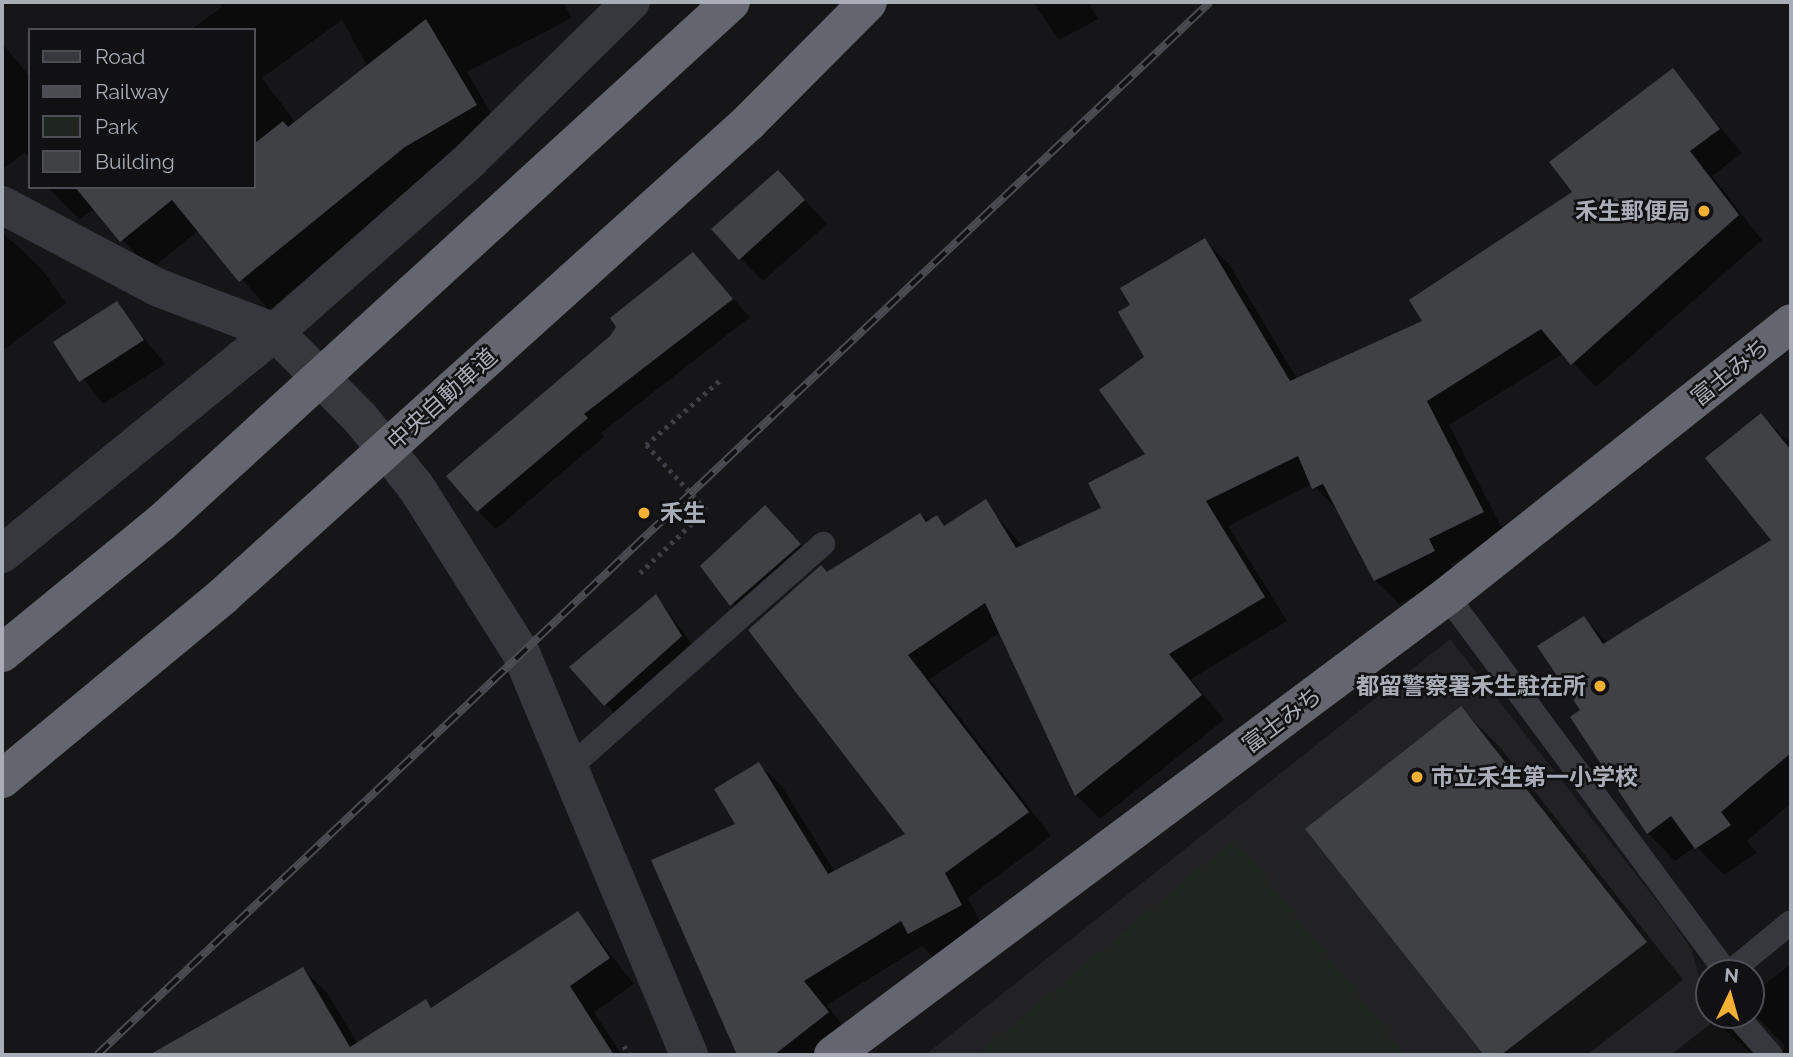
<!DOCTYPE html>
<meta charset="utf-8">
<style>
body{margin:0}
#map{position:relative;width:1793px;height:1057px;overflow:hidden;background:#161618;font-family:Raleway,"Noto Sans JP",sans-serif}
div>[style]{position:absolute}
.built>*{inset:0;background:#222225}
.green>*{inset:0;background:#1e261f}
.shadow>*{inset:0;background:#0007}
.building>*{inset:0;background:#404145}
.path>*{height:4.5px;margin-top:-2.25px;transform-origin:0;background:repeating-linear-gradient(90deg,#3d3f44 0 3.5px,transparent 0 8.5px)}
.lane>*{height:24px;margin:-12px;padding:0 12px;transform-origin:12px;border-radius:12px;background:#37383d}
.street>*{height:38px;margin:-19px;padding:0 19px;transform-origin:19px;border-radius:19px;background:#37383d}
.highway>*{height:38px;margin:-19px;padding:0 19px;transform-origin:19px;border-radius:19px;background:#63666e}
.rail>*{height:8px;margin-top:-4px;transform-origin:0;background:repeating-linear-gradient(90deg,#111113 0 16px,#4a4c52 0 32px);box-sizing:border-box;border-block:2px solid #4a4c52}
.dots>*{width:19px;height:19px;translate:-50% -50%;box-sizing:border-box;border:4px solid #111113;border-radius:50%}
span{translate:-50% -50%;white-space:nowrap;text-align:center;line-height:1.15;-webkit-text-stroke:5px #111113;paint-order:stroke}
.poi-label{font-size:23px;color:#a8adb8;font-weight:700}
.right{translate:-100% -50%;text-align:right}
.left{translate:0 -50%;text-align:left}
.street-label{font-size:23px;color:#a8adb8}
.frame{position:absolute;inset:0;border:4px solid #a8adb8;pointer-events:none}
.legend{position:absolute;left:28px;top:28px;width:228px;height:161px;box-sizing:border-box;background:#111113;border:2px solid #4d4f55;margin:0;padding:9px 12px;list-style:none;font-size:21px;color:#a8adb8}
.legend li{display:flex;align-items:center;gap:14px;height:35px}
.legend b{width:35px;border:2px solid #4d4f55}
.north{position:absolute;left:1695px;top:959px;width:70px;height:70px;box-sizing:border-box;background:#111113;border:2px solid #4d4f55;border-radius:50%;rotate:5deg;font-size:19px;font-weight:700;line-height:28px;text-align:center;color:#a8adb8}
.north::after{content:'';display:block;margin:auto;width:24px;height:32px;background:#f2b134;clip-path:polygon(50% 0,100% 100%,50% 72%,0 100%)}
</style>
<div id="map">
<div class="built">
<div style="clip-path:polygon(1450px 639px,1668px 915px,1692px 950px,1709px 1015px,1752px 1055px,925px 1055px)"></div>
</div>
<div class="green">
<div style="clip-path:polygon(1235px 838px,1406px 1055px,977px 1055px)"></div>
</div>
<div class="shadow">
<div style="clip-path:polygon(evenodd,218px 2px,563px 2px,572px 18px,467px 72px,504px 135px,433px 175px,269px 310px,199px 230px,150px 270px,95px 209px,79px 219px,48px 187px,254px 187px,254px 30px,190px 30px,222px 7px,218px 2px,342px 20px,368px 67px,296px 123px,262px 78px,342px 20px)"></div>
<div style="clip-path:polygon(1033px 2px,1089px 2px,1098px 19px,1059px 40px)"></div>
<div style="clip-path:polygon(2px 43px,30px 77px,30px 160px,25px 152px,2px 170px)"></div>
<div style="clip-path:polygon(1673px 71px,1742px 153px,1712px 176px,1762px 240px,1596px 387px,1564px 353px,1449px 425px,1506px 536px,1451px 564px,1457px 575px,1399px 604px,1375px 580px,1338px 511px,1312px 484px,1228px 526px,1287px 621px,1191px 679px,1224px 720px,1100px 819px,1076px 795px,1001px 632px,930px 679px,1051px 836px,968px 898px,984px 929px,933px 956px,922px 946px,827px 1005px,852px 1037px,828px 1055px,740px 1055px,653px 861px,738px 825px,759px 764px,783px 788px,835px 872px,908px 835px,827px 574px,920px 515px,947px 527px,985px 502px,1023px 547px,1104px 509px,1147px 454px,1147px 357px,1133px 306px,1205px 241px,1229px 264px,1297px 379px,1424px 321px,1574px 193px)"></div>
<div style="clip-path:polygon(778px 172px,827px 224px,763px 281px,740px 258px)"></div>
<div style="clip-path:polygon(2px 232px,41px 268px,66px 303px,2px 351px)"></div>
<div style="clip-path:polygon(692px 254px,750px 317px,601px 433px,604px 437px,496px 529px,478px 511px)"></div>
<div style="clip-path:polygon(117px 304px,165px 364px,103px 404px,56px 343px)"></div>
<div style="clip-path:polygon(1761px 415px,1787px 441px,1791px 437px,1791px 803px,1747px 841px,1757px 853px,1724px 875px,1696px 846px,1675px 861px,1648px 833px,1572px 717px,1582px 711px,1584px 618px,1608px 643px,1774px 540px)"></div>
<div style="clip-path:polygon(776px 519px,811px 556px,743px 616px,702px 566px)"></div>
<div style="clip-path:polygon(656px 596px,704px 660px,628px 728px,571px 667px)"></div>
<div style="clip-path:polygon(1461px 709px,1499px 746px,1683px 980px,1587px 1055px,1486px 1055px,1307px 829px)"></div>
<div style="clip-path:polygon(578px 913px,634px 984px,594px 1012px,622px 1055px,153px 1055px,303px 969px,328px 994px,358px 1044px,426px 1002px,433px 1009px)"></div>
<div style="clip-path:polygon(1791px 964px,1791px 1055px,1783px 1055px,1784px 1045px,1751px 1011px,1751px 995px)"></div>
<div style="clip-path:polygon(1721px 1016px,1756px 1055px,1670px 1055px)"></div>
</div>
<div class="building">
<div style="clip-path:polygon(426px 19px,477px 105px,405px 147px,239px 282px,172px 200px,120px 242px,75px 187px,254px 187px,254px 144px,283px 121px,288px 127px)"></div>
<div style="clip-path:polygon(1673px 68px,1720px 129px,1690px 151px,1739px 215px,1571px 365px,1541px 329px,1427px 401px,1484px 512px,1429px 539px,1435px 551px,1374px 581px,1323px 484px,1312px 489px,1298px 456px,1206px 501px,1265px 597px,1169px 654px,1202px 695px,1075px 796px,985px 603px,908px 655px,1029px 812px,945px 873px,962px 905px,908px 934px,901px 921px,804px 981px,829px 1012px,774px 1055px,737px 1055px,651px 860px,735px 824px,714px 789px,759px 762px,828px 874px,905px 834px,748px 630px,821px 565px,827px 572px,920px 513px,926px 522px,937px 515px,944px 526px,986px 499px,1016px 548px,1101px 508px,1088px 483px,1145px 454px,1099px 390px,1144px 357px,1118px 312px,1130px 305px,1120px 288px,1205px 238px,1290px 381px,1422px 321px,1409px 300px,1572px 192px,1549px 162px)"></div>
<div style="clip-path:polygon(778px 170px,805px 200px,739px 260px,711px 229px)"></div>
<div style="clip-path:polygon(693px 252px,733px 299px,584px 414px,588px 418px,477px 512px,446px 476px,610px 336px,616px 327px,610px 318px)"></div>
<div style="clip-path:polygon(117px 301px,144px 340px,79px 382px,53px 342px)"></div>
<div style="clip-path:polygon(1761px 413px,1791px 450px,1791px 753px,1721px 812px,1731px 825px,1695px 849px,1671px 816px,1647px 834px,1570px 717px,1580px 710px,1537px 646px,1584px 616px,1603px 644px,1771px 540px,1705px 458px)"></div>
<div style="clip-path:polygon(765px 505px,801px 544px,730px 606px,700px 566px)"></div>
<div style="clip-path:polygon(656px 594px,682px 636px,604px 706px,569px 667px)"></div>
<div style="clip-path:polygon(1461px 706px,1647px 942px,1501px 1055px,1484px 1055px,1305px 829px)"></div>
<div style="clip-path:polygon(578px 911px,610px 958px,570px 986px,614px 1055px,149px 1055px,303px 967px,350px 1047px,426px 999px,431px 1008px)"></div>
</div>
<div class="path">
<div style="left:640px;top:573px;width:91px;rotate:-43.7deg"></div>
<div style="left:706px;top:510px;width:88px;rotate:-132.7deg"></div>
<div style="left:646px;top:445px;width:98px;rotate:-41.3deg"></div>
<div style="left:624px;top:1046px;width:11px;rotate:56deg"></div>
</div>
<div class="lane">
<div style="left:1447px;top:596px;width:470px;rotate:53.4deg"></div>
<div style="left:569px;top:768px;width:339px;rotate:-41.4deg"></div>
<div style="left:1729px;top:973px;width:80px;rotate:-39.4deg"></div>
<div style="left:1736px;top:1015px;width:53px;rotate:48.8deg"></div>
</div>
<div class="street">
<div style="left:2px;top:205px;width:178px;rotate:27.9deg"></div>
<div style="left:159px;top:288px;width:124px;rotate:20.8deg"></div>
<div style="left:275px;top:332px;width:122px;rotate:45.3deg"></div>
<div style="left:361px;top:419px;width:87px;rotate:51deg"></div>
<div style="left:416px;top:487px;width:196px;rotate:57.7deg"></div>
<div style="left:521px;top:653px;width:436px;rotate:67.3deg"></div>
<div style="left:2px;top:554px;width:352px;rotate:-39.1deg"></div>
<div style="left:275px;top:332px;width:261px;rotate:-41.4deg"></div>
<div style="left:471px;top:159px;width:224px;rotate:-44.5deg"></div>
</div>
<div class="highway">
<div style="left:2px;top:653px;width:205px;rotate:-39.3deg"></div>
<div style="left:161px;top:523px;width:772px;rotate:-42.43deg"></div>
<div style="left:2px;top:779px;width:287px;rotate:-39.6deg"></div>
<div style="left:223px;top:596px;width:707px;rotate:-42.02deg"></div>
<div style="left:748px;top:123px;width:170px;rotate:-45.2deg"></div>
<div style="left:833px;top:1055px;width:767px;rotate:-36.78deg"></div>
<div style="left:1447px;top:596px;width:439px;rotate:-38.4deg"></div>
</div>
<div class="rail">
<div style="left:97px;top:1055px;width:1532px;rotate:-43.41deg"></div>
</div>
<div class="dots">
<div style="left:1704px;top:211px;background:#f2b134"></div>
<div style="left:644px;top:513px;background:#f2b134"></div>
<div style="left:1600px;top:686px;background:#f2b134"></div>
<div style="left:1417px;top:777px;background:#f2b134"></div>
</div>
<div class="poi-label">
<span class="right" style="left:1690px;top:211px">禾生郵便局</span>
<span class="left" style="left:660px;top:513px">禾生</span>
<span class="right" style="left:1586px;top:686px">都留警察署禾生駐在所</span>
<span class="left" style="left:1431px;top:777px">市立禾生第一小学校</span>
</div>
<div class="street-label">
<span style="left:1730px;top:372px;rotate:-39deg">富士みち</span>
<span style="left:442px;top:399px;rotate:-42deg">中央自動車道</span>
<span style="left:1282px;top:720px;rotate:-37deg">富士みち</span>
</div>
<div class="frame"></div>
<ul class="legend">
<li><b style="height:9px;background:#37383d"></b>Road</li>
<li><b style="height:9px;background:#4a4c52"></b>Railway</li>
<li><b style="height:19px;background:#1e261f"></b>Park</li>
<li><b style="height:19px;background:#404145"></b>Building</li>
</ul>
<div class="north">N</div>
</div>
